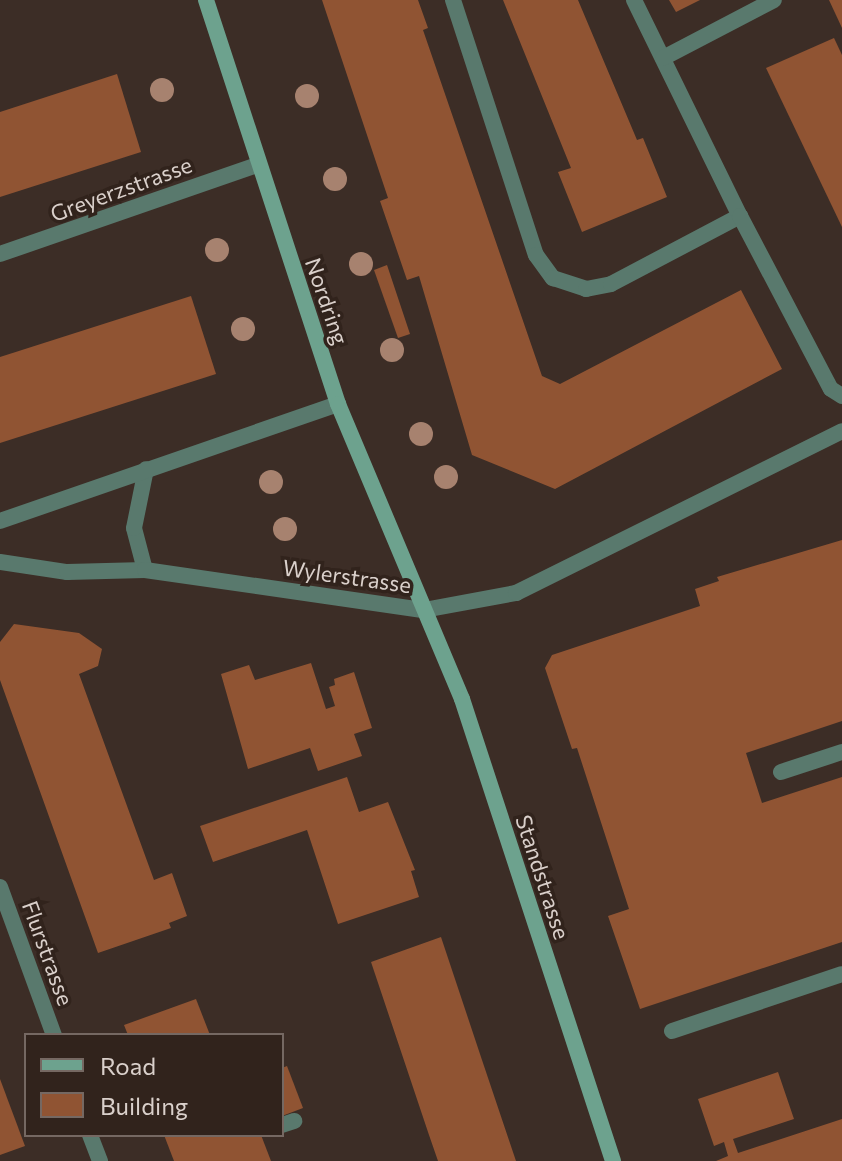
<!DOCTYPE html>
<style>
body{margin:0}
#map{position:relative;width:842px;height:1161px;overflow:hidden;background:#3c2d26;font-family:Commissioner,sans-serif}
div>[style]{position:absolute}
.building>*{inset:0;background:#905433}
.lane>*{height:16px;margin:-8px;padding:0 8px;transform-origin:8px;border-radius:8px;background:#59796d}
.street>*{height:16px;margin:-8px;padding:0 8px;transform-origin:8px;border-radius:8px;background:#59796d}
.secondary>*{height:16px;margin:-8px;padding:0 8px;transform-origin:8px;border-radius:8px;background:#6da28e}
.trees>*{width:24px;height:24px;margin:-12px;border-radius:50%;background:#a7826f}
span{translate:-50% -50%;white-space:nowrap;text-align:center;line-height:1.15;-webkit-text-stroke:7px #31231c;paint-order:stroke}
.street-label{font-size:22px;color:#dad0cb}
.legend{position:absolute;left:24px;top:1033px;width:260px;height:104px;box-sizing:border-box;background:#31231c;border:2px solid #756862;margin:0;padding:10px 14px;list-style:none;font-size:24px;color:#dad0cb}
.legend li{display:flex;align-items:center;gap:16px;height:40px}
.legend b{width:40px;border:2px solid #756862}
</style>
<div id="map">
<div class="building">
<div style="clip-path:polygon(322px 0,418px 0,428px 28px,423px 30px,542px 376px,560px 384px,741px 290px,782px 369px,555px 489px,472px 455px,419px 276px,407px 280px,380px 201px,388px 198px)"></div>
<div style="clip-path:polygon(503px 0,578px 0,637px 140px,643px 138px,667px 197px,582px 232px,558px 172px,571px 168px)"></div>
<div style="clip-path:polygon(669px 0,700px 0,676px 12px)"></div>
<div style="clip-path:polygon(829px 0,842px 0,842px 28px)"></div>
<div style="clip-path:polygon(834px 38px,842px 55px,842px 227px,766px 68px)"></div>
<div style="clip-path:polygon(117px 74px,141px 152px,0 197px,0 112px)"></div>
<div style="clip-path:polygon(387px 265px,410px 334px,398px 338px,374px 270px)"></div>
<div style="clip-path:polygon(191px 296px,216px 374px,0 443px,0 357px)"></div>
<div style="clip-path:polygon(842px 540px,842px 721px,746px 753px,762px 803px,842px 777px,842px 942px,640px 1009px,608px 916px,629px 909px,577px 748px,572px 749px,545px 668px,552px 655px,700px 606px,695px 589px,719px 581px,717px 577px)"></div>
<div style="clip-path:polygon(14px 624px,79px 633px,102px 649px,98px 666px,79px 674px,154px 880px,172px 873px,187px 916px,169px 923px,171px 928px,98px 953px,0 680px,0 642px)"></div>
<div style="clip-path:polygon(311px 663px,326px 709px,335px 706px,329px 687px,335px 685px,334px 679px,354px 672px,372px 728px,354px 734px,362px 756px,318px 771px,310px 748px,248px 769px,221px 674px,249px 665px,255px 680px)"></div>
<div style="clip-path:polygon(347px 777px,359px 812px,388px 802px,415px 870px,411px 871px,419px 897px,338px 924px,307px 830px,213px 862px,200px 826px)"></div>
<div style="clip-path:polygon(441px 937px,482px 1060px,516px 1161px,438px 1161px,429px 1135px,371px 962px)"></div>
<div style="clip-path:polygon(196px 999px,210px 1035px,128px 1035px,124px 1025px)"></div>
<div style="clip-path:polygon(287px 1066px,303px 1108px,282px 1116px,282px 1068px)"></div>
<div style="clip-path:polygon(778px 1072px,794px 1119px,733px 1139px,738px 1153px,842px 1119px,842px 1161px,716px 1161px,728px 1156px,724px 1142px,714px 1146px,698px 1099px)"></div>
<div style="clip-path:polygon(0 1079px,25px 1146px,0 1155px)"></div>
<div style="clip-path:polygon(164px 1135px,261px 1135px,271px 1161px,174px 1161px)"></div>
</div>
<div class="lane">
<div style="left:453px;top:0;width:268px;rotate:72deg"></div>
<div style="left:536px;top:255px;width:29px;rotate:54deg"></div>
<div style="left:553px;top:278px;width:35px;rotate:18deg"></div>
<div style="left:586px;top:289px;width:25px;rotate:-11deg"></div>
<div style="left:611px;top:284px;width:146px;rotate:-27.8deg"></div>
<div style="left:634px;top:0;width:241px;rotate:63.9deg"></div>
<div style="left:740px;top:216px;width:195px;rotate:62.3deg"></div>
<div style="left:831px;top:389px;width:13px;rotate:32deg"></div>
<div style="left:663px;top:58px;width:125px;rotate:-27.6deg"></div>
<div style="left:145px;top:570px;width:43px;rotate:-104.7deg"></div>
<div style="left:134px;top:528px;width:60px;rotate:-78.5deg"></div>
<div style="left:781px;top:772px;width:64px;rotate:-18.2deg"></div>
<div style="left:672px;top:1031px;width:179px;rotate:-18.5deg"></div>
<div style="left:282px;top:1125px;width:13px;rotate:-18deg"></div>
</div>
<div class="street">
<div style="left:0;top:254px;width:272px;rotate:-19.1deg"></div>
<div style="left:0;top:521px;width:358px;rotate:-19.1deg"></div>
<div style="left:0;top:562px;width:68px;rotate:8.5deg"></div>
<div style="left:67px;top:572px;width:78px;rotate:-1.5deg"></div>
<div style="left:145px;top:570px;width:282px;rotate:8.2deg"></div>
<div style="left:424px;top:610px;width:94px;rotate:-10.5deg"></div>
<div style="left:516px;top:593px;width:364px;rotate:-26.4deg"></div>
<div style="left:0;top:887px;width:158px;rotate:70deg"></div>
<div style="left:90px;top:1135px;width:28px;rotate:69deg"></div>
</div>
<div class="secondary">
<div style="left:206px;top:0;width:425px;rotate:71.9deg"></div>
<div style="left:338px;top:404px;width:320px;rotate:67.2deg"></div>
<div style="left:462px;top:699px;width:486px;rotate:71.9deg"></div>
</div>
<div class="trees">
<div style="left:162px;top:90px"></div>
<div style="left:307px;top:96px"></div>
<div style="left:335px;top:179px"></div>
<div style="left:217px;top:250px"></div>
<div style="left:361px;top:264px"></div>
<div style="left:243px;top:329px"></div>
<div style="left:392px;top:350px"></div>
<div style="left:421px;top:434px"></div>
<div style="left:446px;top:477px"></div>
<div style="left:271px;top:482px"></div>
<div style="left:285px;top:529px"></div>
</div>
<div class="street-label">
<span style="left:121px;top:189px;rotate:-20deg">Greyerzstrasse</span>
<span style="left:327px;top:301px;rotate:71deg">Nordring</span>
<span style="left:347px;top:576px;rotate:8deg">Wylerstrasse</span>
<span style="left:543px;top:877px;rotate:72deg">Standstrasse</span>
<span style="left:48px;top:953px;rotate:70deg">Flurstrasse</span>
</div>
<ul class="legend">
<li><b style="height:10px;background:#6da28e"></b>Road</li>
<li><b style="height:22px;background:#905433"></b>Building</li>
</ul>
</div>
